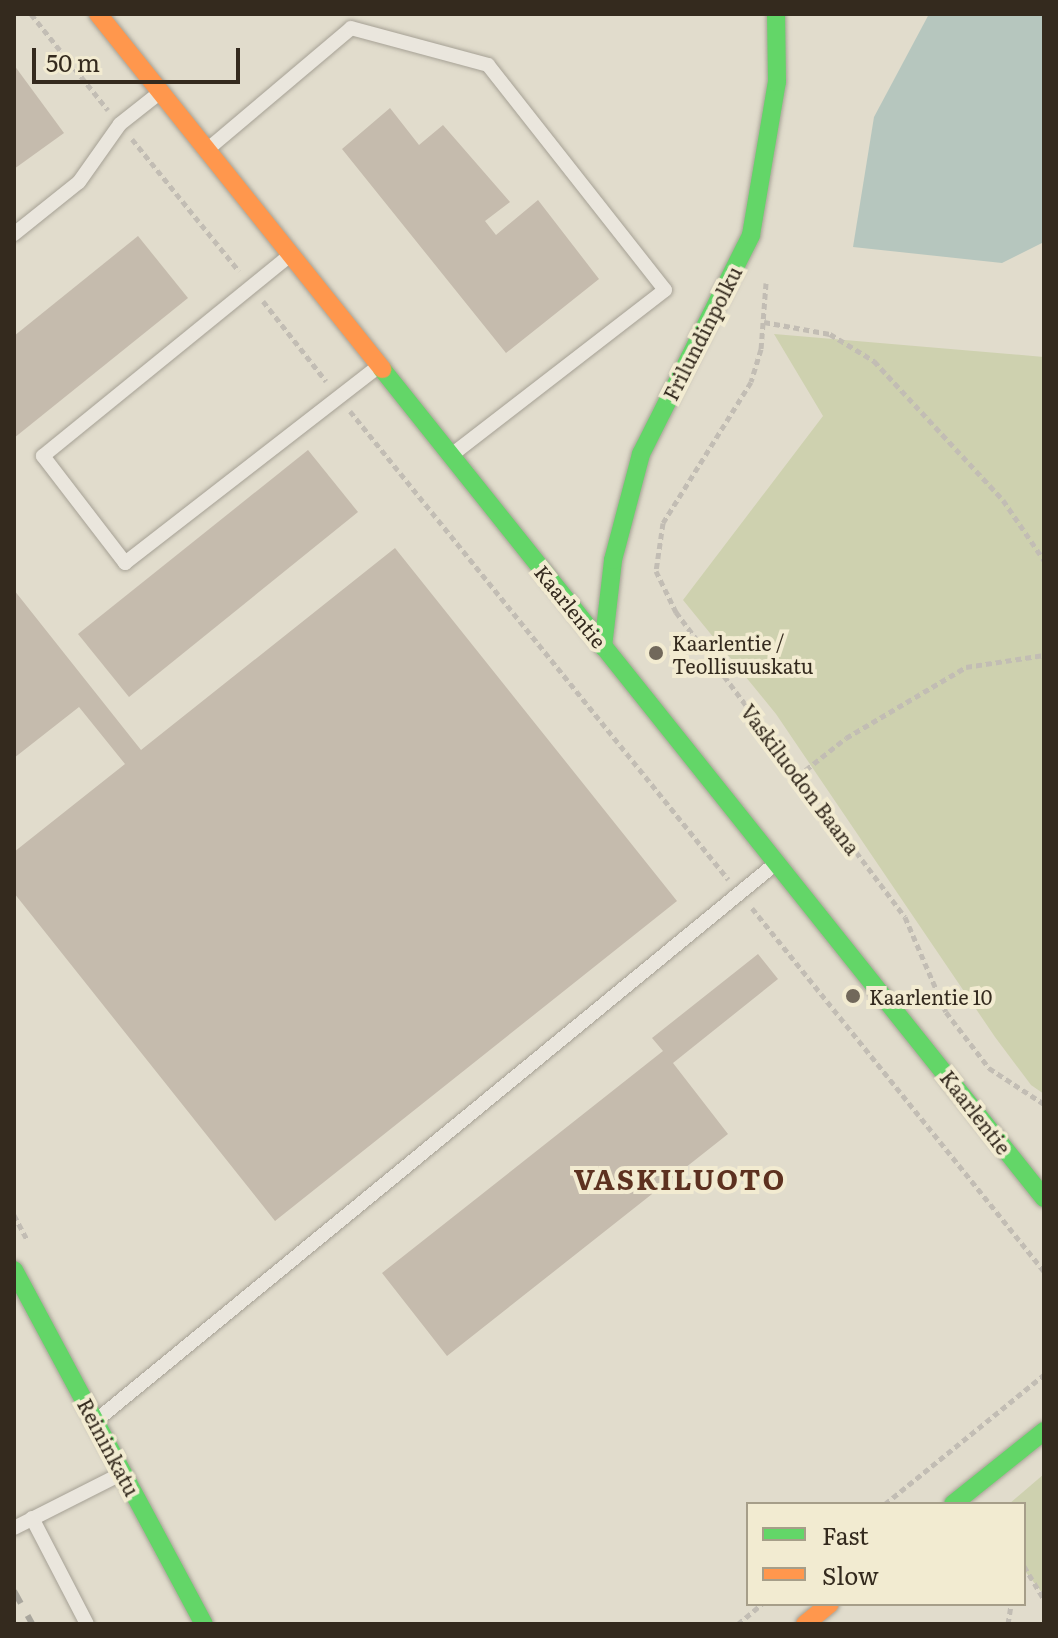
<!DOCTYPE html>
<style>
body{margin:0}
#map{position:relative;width:1058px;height:1638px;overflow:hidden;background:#e1dccc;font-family:Literata,serif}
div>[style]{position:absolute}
.green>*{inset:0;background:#ced1af}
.water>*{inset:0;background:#b6c6be}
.building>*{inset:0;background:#c5bbad}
.path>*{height:5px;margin-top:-2.5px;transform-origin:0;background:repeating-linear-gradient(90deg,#c2bdb4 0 6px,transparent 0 10px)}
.roads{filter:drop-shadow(0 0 2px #a6a195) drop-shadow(0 0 2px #a6a195)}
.lane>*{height:14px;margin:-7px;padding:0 7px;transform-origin:7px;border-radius:7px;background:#eae6dd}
.fast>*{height:18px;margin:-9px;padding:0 9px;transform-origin:9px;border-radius:9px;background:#63d668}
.slow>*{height:18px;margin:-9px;padding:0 9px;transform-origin:9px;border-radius:9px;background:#ff974d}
.rail>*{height:6px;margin-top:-3px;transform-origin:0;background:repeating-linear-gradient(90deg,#a9a69d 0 14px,transparent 0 28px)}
.dots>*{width:22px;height:22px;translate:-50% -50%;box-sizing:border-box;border:4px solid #f2ebd1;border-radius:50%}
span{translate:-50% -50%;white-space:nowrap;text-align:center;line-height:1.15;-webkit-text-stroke:8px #f2ebd1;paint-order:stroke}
.street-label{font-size:20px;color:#342a1e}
.poi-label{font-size:20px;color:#342a1e}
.left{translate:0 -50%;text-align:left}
.district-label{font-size:28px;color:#5d3120;font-weight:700;letter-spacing:2px}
.frame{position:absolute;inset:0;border:16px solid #342a1e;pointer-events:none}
.legend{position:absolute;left:746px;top:1502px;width:280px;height:104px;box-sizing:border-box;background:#f2ebd1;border:2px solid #a69e89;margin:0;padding:10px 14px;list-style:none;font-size:24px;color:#342a1e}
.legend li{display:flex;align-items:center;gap:16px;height:40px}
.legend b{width:40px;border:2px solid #a69e89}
.scale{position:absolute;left:32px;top:48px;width:208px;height:36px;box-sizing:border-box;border:4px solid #342a1e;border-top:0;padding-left:10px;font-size:24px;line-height:28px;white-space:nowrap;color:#342a1e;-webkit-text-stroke:6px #f2ebd1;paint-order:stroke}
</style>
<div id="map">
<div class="green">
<div style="clip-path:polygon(774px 334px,1044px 357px,1044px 1094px,1031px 1085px,995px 1037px,776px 714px,683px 600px,823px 416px)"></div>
<div style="clip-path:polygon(1044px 1474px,1044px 1595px,1024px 1570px,1024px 1504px,1009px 1504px)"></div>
</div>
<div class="water">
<div style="clip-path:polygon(929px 14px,1044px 14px,1044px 242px,1002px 263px,853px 247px,874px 117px)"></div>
</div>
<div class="building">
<div style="clip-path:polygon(14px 65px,64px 133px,14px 169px)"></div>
<div style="clip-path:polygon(390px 108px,419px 145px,443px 125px,510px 202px,485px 221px,496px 235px,538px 200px,599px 279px,506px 353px,342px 149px)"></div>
<div style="clip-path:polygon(138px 236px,188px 298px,14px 438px,14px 336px)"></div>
<div style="clip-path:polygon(308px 450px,358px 512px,129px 697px,78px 634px)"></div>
<div style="clip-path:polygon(395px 548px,677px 901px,275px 1221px,14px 893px,14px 852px,125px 764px,79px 707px,14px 758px,14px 590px,141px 750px)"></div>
<div style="clip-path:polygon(758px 954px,778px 979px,673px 1063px,728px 1134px,447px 1356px,382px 1273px,663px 1051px,652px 1038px)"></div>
</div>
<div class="path">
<div style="left:31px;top:14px;width:123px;rotate:51.3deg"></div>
<div style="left:132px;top:139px;width:170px;rotate:51deg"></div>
<div style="left:766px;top:283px;width:66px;rotate:94.3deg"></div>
<div style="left:761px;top:349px;width:34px;rotate:107deg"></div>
<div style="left:751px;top:382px;width:166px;rotate:122deg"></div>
<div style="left:663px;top:523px;width:49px;rotate:98.3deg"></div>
<div style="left:656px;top:571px;width:46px;rotate:64deg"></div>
<div style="left:676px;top:612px;width:381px;rotate:53.1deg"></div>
<div style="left:905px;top:917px;width:103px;rotate:66.7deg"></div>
<div style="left:946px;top:1012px;width:71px;rotate:52.5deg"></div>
<div style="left:989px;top:1068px;width:66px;rotate:33.2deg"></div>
<div style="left:263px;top:301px;width:102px;rotate:51.8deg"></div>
<div style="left:764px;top:322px;width:67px;rotate:10.3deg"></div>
<div style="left:830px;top:334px;width:52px;rotate:31.5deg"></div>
<div style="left:874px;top:361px;width:190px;rotate:47.1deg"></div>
<div style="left:1003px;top:500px;width:73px;rotate:55.7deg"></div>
<div style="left:350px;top:411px;width:602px;rotate:51.07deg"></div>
<div style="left:798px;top:776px;width:61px;rotate:-38.4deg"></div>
<div style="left:846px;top:738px;width:139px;rotate:-30.6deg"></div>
<div style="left:966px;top:667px;width:79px;rotate:-8.7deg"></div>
<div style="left:752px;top:908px;width:466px;rotate:51.2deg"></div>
<div style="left:14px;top:1215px;width:27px;rotate:62deg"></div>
<div style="left:885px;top:1504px;width:205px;rotate:-39.1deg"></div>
<div style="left:1024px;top:1566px;width:39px;rotate:59deg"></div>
<div style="left:738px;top:1624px;width:31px;rotate:-40deg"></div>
<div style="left:1008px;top:1624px;width:20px;rotate:-81deg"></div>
</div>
<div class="roads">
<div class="lane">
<div style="left:208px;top:149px;width:187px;rotate:-40.2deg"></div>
<div style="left:351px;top:28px;width:142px;rotate:15.1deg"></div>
<div style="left:488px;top:65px;width:286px;rotate:51.8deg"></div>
<div style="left:665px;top:290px;width:268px;rotate:142.3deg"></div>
<div style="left:14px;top:234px;width:83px;rotate:-38.7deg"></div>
<div style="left:79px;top:182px;width:71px;rotate:-54.7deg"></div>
<div style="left:120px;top:124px;width:48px;rotate:-38.3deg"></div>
<div style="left:289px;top:256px;width:317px;rotate:140.9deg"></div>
<div style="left:43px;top:456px;width:135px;rotate:52.5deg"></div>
<div style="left:125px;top:563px;width:320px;rotate:-37.8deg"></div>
<div style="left:98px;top:1419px;width:875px;rotate:-39.34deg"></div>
<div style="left:32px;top:1518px;width:119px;rotate:62.6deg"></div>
<div style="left:14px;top:1528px;width:118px;rotate:-26.8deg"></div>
</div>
<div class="fast">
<div style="left:382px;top:369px;width:1061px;rotate:51.39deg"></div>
<div style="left:603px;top:647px;width:88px;rotate:-83.4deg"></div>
<div style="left:613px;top:560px;width:110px;rotate:-75.2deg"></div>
<div style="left:641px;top:454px;width:245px;rotate:-63.3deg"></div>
<div style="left:751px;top:235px;width:155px;rotate:-80.4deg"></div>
<div style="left:777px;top:82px;width:68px;rotate:-90.8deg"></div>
<div style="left:14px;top:1270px;width:402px;rotate:61.8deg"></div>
<div style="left:953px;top:1504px;width:117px;rotate:-38.7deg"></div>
</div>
<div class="slow">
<div style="left:98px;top:14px;width:455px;rotate:51.3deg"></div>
<div style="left:805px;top:1624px;width:32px;rotate:-39deg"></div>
</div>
</div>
<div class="rail">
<div style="left:14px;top:1591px;width:38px;rotate:61deg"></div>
</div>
<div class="dots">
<div style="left:656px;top:653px;background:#71685b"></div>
<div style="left:853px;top:996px;background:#71685b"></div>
</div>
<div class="street-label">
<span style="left:702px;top:333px;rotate:-63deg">Frilundinpolku</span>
<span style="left:571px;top:606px;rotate:51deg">Kaarlentie</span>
<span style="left:801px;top:779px;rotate:53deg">Vaskiluodon Baana</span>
<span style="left:976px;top:1112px;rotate:52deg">Kaarlentie</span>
<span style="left:109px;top:1447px;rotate:62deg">Reininkatu</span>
</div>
<div class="poi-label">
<span class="left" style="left:672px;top:654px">Kaarlentie /<br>Teollisuuskatu</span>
<span class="left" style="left:869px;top:996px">Kaarlentie 10</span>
</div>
<div class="district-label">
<span style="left:680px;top:1178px">VASKILUOTO</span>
</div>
<div class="frame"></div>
<ul class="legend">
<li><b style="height:10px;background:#63d668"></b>Fast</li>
<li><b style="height:10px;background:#ff974d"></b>Slow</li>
</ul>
<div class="scale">50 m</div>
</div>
